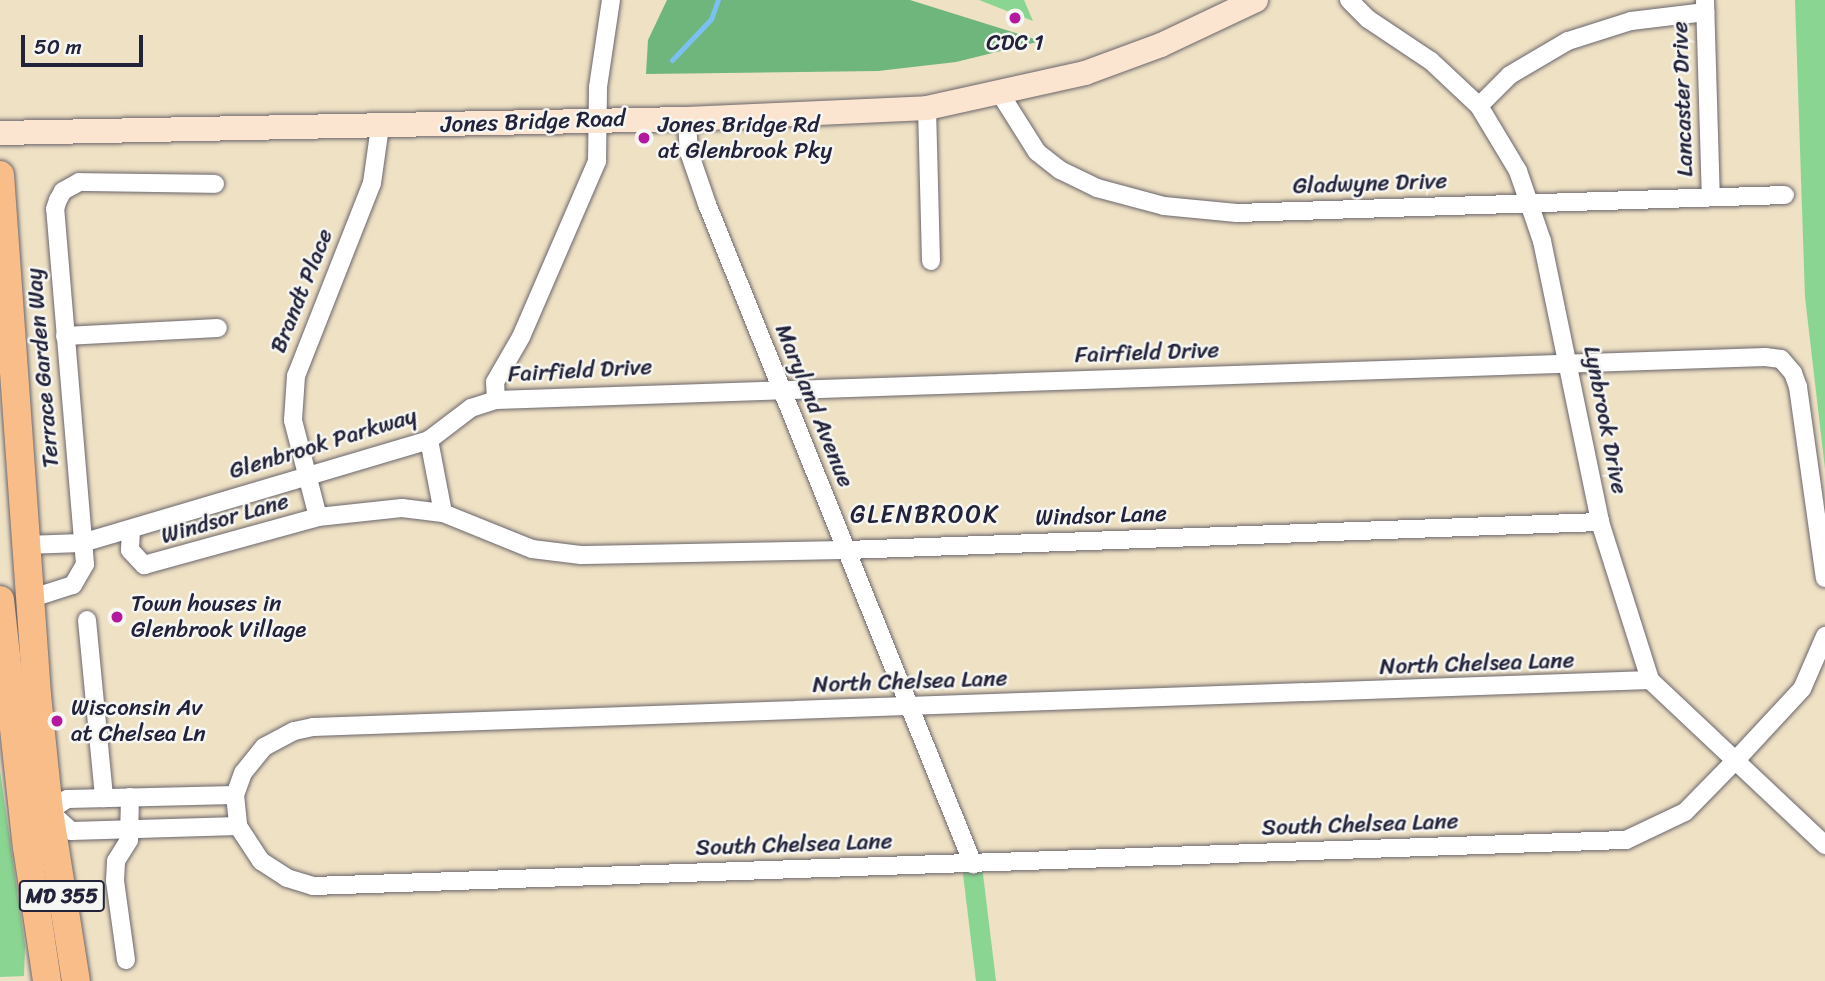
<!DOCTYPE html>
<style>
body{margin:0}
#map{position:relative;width:1825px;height:981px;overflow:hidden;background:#efe1c4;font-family:Sriracha,sans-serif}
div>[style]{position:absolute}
.green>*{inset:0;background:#8ad592}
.forest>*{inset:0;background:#6fb67c}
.stream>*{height:5px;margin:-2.5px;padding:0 2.5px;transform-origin:2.5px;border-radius:2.5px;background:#7ac0f1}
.roads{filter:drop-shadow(0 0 2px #6a656b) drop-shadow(0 0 2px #6a656b)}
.street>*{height:18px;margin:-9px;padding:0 9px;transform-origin:9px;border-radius:9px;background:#fff}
.secondary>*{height:24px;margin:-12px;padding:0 12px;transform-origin:12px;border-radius:12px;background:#fce5d0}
.primary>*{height:28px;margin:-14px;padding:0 14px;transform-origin:14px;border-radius:14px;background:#f8bd89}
.dots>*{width:19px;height:19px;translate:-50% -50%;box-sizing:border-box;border:4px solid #f6f6f2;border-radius:50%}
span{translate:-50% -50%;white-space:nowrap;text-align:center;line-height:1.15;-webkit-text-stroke:5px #f6f6f2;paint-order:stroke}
.shield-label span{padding:2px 5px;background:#f6f6f2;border:2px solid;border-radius:5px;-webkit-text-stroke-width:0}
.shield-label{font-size:21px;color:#22223b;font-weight:700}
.poi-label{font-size:23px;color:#22223b}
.left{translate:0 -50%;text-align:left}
.street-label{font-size:23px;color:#22223b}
.neighbourhood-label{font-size:24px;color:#22223b;letter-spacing:2px}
.scale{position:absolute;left:21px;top:35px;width:122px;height:32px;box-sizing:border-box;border:4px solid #22223b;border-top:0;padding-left:9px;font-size:21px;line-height:24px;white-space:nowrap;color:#22223b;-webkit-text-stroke:5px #f6f6f2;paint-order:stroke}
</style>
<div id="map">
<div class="green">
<div style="clip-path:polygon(979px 0,1024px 0,1033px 21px)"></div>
<div style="clip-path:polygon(1795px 0,1825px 0,1825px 469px,1805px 297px)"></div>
<div style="clip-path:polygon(0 771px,25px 946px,24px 976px,0 977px)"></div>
<div style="clip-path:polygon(962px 866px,982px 866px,996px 981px,976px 981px)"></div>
</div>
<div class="forest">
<div style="clip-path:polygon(667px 0,910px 0,1041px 41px,956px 62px,878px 71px,646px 74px,648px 40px)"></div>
</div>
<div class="stream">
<div style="left:672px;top:60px;width:57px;rotate:-46.4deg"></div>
<div style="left:711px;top:19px;width:20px;rotate:-70deg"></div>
</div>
<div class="roads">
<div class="street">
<div style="left:1349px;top:0;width:27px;rotate:45deg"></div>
<div style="left:1368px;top:19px;width:76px;rotate:33.7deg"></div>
<div style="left:1431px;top:61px;width:66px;rotate:43.2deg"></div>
<div style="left:1479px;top:106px;width:76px;rotate:59deg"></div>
<div style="left:1518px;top:171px;width:74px;rotate:71.1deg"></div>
<div style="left:1542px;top:241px;width:287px;rotate:78.3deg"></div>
<div style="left:1600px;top:522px;width:166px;rotate:72.4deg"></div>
<div style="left:1650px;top:680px;width:241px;rotate:43.3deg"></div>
<div style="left:1705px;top:0;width:197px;rotate:88.3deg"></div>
<div style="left:1001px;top:95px;width:67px;rotate:57.7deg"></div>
<div style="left:1037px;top:152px;width:29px;rotate:38deg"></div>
<div style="left:1060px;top:170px;width:41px;rotate:25.9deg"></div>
<div style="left:1097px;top:188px;width:69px;rotate:15deg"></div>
<div style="left:1164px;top:206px;width:73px;rotate:5.5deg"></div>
<div style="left:1237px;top:213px;width:548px;rotate:-1.88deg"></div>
<div style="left:1479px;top:106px;width:44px;rotate:-45deg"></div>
<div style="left:1510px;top:75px;width:67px;rotate:-30.4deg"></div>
<div style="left:1568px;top:41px;width:66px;rotate:-17.6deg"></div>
<div style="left:1631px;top:21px;width:75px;rotate:-6.9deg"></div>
<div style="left:927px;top:108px;width:153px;rotate:88.5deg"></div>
<div style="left:687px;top:119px;width:33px;rotate:87deg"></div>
<div style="left:689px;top:152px;width:55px;rotate:70.9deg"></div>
<div style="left:707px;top:204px;width:712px;rotate:68.05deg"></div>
<div style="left:65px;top:336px;width:153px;rotate:-3deg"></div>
<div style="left:496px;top:400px;width:1270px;rotate:-1.94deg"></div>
<div style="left:1765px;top:357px;width:16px;rotate:7deg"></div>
<div style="left:1781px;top:359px;width:18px;rotate:49deg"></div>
<div style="left:1793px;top:373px;width:15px;rotate:70deg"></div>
<div style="left:1798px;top:387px;width:193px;rotate:82deg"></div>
<div style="left:429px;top:440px;width:74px;rotate:79.1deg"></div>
<div style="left:318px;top:517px;width:100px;rotate:-104.5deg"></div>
<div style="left:293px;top:420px;width:44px;rotate:-86.1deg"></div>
<div style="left:296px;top:376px;width:207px;rotate:-68.5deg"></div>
<div style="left:372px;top:183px;width:57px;rotate:-81.9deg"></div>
<div style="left:131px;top:530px;width:20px;rotate:93deg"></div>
<div style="left:130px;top:550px;width:21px;rotate:47deg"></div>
<div style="left:144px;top:565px;width:180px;rotate:-15.4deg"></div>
<div style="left:318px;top:517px;width:84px;rotate:-6.1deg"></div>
<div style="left:402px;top:508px;width:41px;rotate:7deg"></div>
<div style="left:443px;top:513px;width:96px;rotate:22deg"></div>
<div style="left:532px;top:549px;width:49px;rotate:7deg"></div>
<div style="left:581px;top:555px;width:266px;rotate:-1.1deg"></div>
<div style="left:847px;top:550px;width:754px;rotate:-2.13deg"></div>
<div style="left:25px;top:545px;width:57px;rotate:-2deg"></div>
<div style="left:82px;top:543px;width:362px;rotate:-16.5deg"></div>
<div style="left:429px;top:440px;width:53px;rotate:-37.3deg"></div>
<div style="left:471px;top:408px;width:26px;rotate:-18deg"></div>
<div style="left:496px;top:400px;width:18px;rotate:-93deg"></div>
<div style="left:495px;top:382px;width:52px;rotate:-60deg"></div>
<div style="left:521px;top:337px;width:192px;rotate:-66.6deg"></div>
<div style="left:597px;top:161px;width:74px;rotate:-89.2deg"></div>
<div style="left:598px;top:87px;width:88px;rotate:-81.5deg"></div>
<div style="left:29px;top:599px;width:46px;rotate:-17.7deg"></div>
<div style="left:73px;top:585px;width:24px;rotate:-60deg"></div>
<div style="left:85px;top:564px;width:356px;rotate:-94.8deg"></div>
<div style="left:55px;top:209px;width:9px;rotate:-72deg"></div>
<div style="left:58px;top:200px;width:10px;rotate:-61deg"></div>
<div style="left:63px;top:191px;width:18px;rotate:-29deg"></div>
<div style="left:79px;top:182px;width:136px;rotate:0.8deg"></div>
<div style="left:87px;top:620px;width:179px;rotate:84.5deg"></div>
<div style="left:1650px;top:680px;width:1338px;rotate:177.99deg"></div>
<div style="left:313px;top:727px;width:19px;rotate:168deg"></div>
<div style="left:294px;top:731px;width:34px;rotate:152deg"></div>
<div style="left:264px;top:747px;width:33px;rotate:129deg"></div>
<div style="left:243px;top:773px;width:23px;rotate:110deg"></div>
<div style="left:235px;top:795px;width:31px;rotate:84deg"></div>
<div style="left:238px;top:826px;width:42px;rotate:56.7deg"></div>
<div style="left:261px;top:861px;width:31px;rotate:33deg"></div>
<div style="left:287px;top:878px;width:27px;rotate:17deg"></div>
<div style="left:313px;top:886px;width:1314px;rotate:-2.01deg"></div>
<div style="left:1626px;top:840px;width:65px;rotate:-25.4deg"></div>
<div style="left:1685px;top:812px;width:71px;rotate:-45.6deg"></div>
<div style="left:1735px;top:761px;width:98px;rotate:-47.1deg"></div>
<div style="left:1802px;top:689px;width:58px;rotate:-66.5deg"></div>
<div style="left:235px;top:795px;width:168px;rotate:178.6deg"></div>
<div style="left:67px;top:799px;width:22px;rotate:146deg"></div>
<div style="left:49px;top:811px;width:30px;rotate:42deg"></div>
<div style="left:71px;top:831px;width:167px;rotate:-1.7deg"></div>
<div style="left:126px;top:960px;width:80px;rotate:-97.9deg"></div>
<div style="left:115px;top:881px;width:20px;rotate:-87deg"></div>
<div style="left:116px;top:861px;width:25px;rotate:-58deg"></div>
<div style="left:129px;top:840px;width:43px;rotate:-88.7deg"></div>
</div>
<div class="secondary">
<div style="left:0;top:133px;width:687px;rotate:-1.17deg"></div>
<div style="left:687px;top:119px;width:240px;rotate:-2.6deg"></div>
<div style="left:927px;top:108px;width:162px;rotate:-12.5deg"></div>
<div style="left:1085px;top:73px;width:81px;rotate:-20.2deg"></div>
<div style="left:1161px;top:45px;width:105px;rotate:-25.3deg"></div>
</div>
<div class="primary">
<div style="left:0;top:175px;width:521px;rotate:85.93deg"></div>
<div style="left:37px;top:695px;width:117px;rotate:84.1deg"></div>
<div style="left:49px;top:811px;width:172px;rotate:81deg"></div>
<div style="left:0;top:600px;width:248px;rotate:83.8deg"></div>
<div style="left:27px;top:847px;width:135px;rotate:81.5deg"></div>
</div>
</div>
<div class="dots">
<div style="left:1015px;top:18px;background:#b5179e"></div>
<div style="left:644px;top:138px;background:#b5179e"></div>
<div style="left:117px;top:617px;background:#b5179e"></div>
<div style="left:57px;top:721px;background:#b5179e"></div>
</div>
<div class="shield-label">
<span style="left:62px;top:896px">MD 355</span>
</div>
<div class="poi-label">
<span style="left:1015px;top:43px">CDC 1</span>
<span class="left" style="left:658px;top:138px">Jones Bridge Rd<br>at Glenbrook Pky</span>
<span class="left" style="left:131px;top:617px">Town houses in<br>Glenbrook Village</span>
<span class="left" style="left:71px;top:721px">Wisconsin Av<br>at Chelsea Ln</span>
</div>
<div class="street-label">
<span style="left:1683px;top:99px;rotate:-92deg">Lancaster Drive</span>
<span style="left:533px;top:122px;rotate:-2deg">Jones Bridge Road</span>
<span style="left:1370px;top:184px;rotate:-2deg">Gladwyne Drive</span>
<span style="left:302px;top:291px;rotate:-68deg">Brandt Place</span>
<span style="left:1147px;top:353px;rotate:-2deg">Fairfield Drive</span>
<span style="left:43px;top:368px;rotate:-95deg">Terrace Garden Way</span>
<span style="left:580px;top:371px;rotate:-3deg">Fairfield Drive</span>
<span style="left:814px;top:406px;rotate:68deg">Maryland Avenue</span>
<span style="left:1605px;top:420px;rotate:79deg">Lynbrook Drive</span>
<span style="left:323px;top:444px;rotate:-17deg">Glenbrook Parkway</span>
<span style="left:1101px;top:516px;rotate:-2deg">Windsor Lane</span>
<span style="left:225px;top:519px;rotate:-16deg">Windsor Lane</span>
<span style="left:1477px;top:664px;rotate:-2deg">North Chelsea Lane</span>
<span style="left:910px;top:682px;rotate:-2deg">North Chelsea Lane</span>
<span style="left:1360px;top:825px;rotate:-2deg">South Chelsea Lane</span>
<span style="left:794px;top:845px;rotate:-2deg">South Chelsea Lane</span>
</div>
<div class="neighbourhood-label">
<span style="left:925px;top:515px">GLENBROOK</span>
</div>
<div class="scale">50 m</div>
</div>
